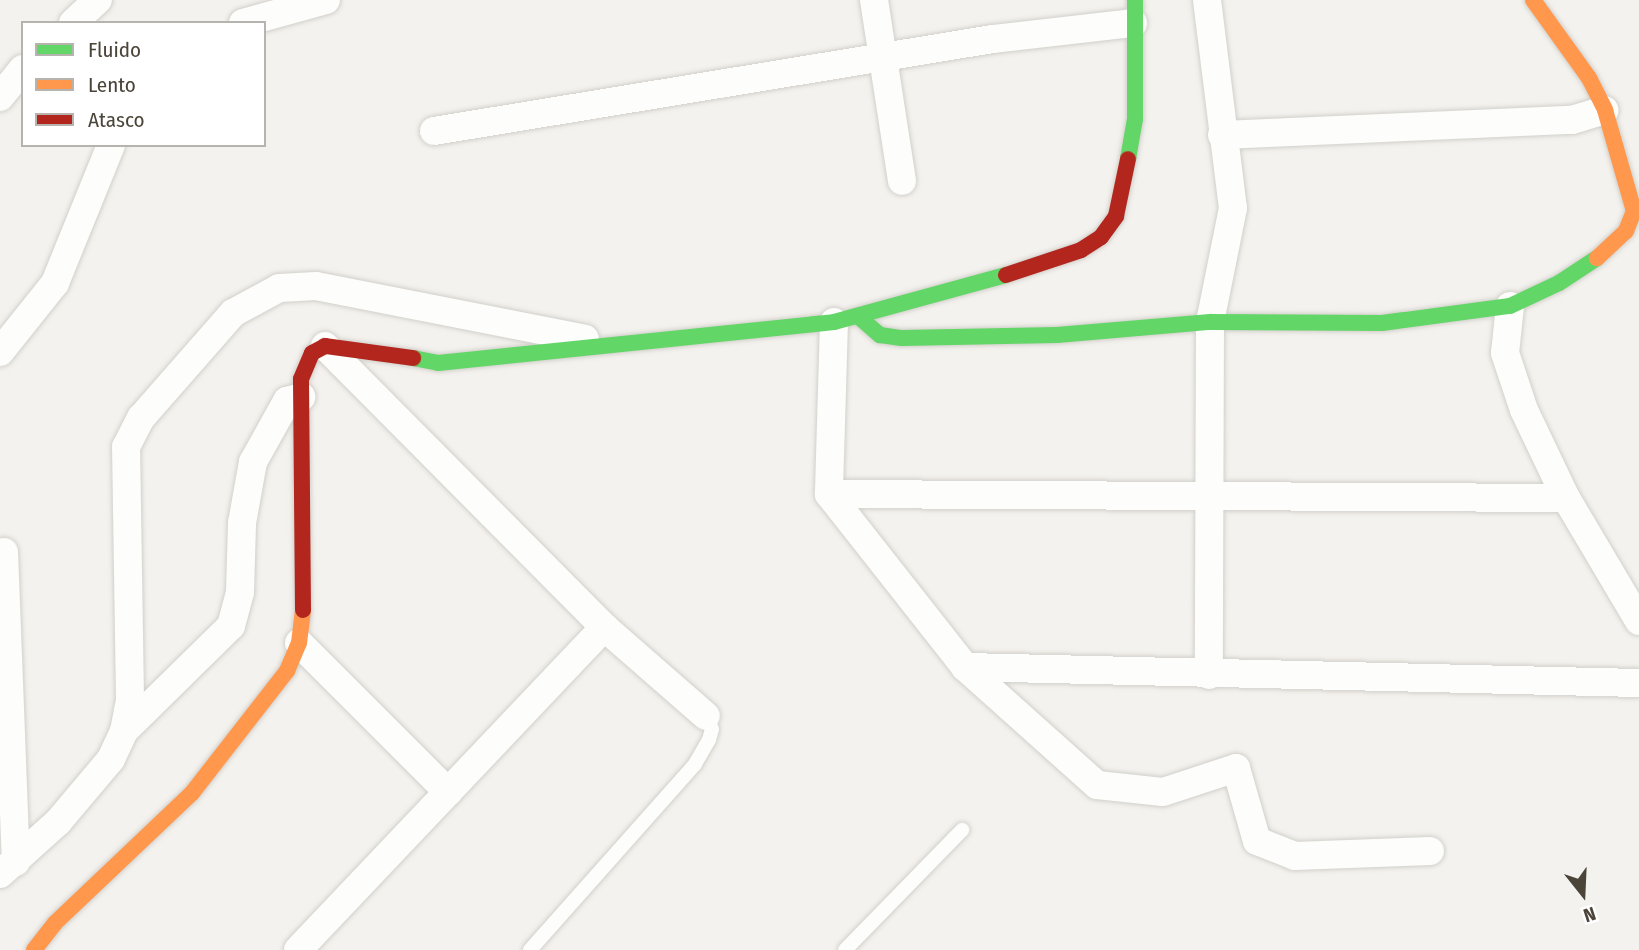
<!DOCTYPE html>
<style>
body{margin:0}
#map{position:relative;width:1639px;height:950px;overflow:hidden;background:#f4f2ee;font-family:"Fira Sans Condensed",sans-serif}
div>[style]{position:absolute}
.roads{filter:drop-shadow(0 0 2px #d2d0cb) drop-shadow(0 0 2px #d2d0cb)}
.lane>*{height:14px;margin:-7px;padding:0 7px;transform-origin:7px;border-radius:7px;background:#fdfdfc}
.street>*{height:28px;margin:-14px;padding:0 14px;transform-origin:14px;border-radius:14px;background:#fdfdfc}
.fast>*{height:16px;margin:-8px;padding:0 8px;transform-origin:8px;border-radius:8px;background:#63d668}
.slow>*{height:16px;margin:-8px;padding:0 8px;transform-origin:8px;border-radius:8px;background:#ff974d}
.jam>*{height:16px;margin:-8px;padding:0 8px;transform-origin:8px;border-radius:8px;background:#b3261e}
span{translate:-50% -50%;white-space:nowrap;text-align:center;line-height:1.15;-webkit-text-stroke:5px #fff;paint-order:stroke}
.legend{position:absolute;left:21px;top:21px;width:245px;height:126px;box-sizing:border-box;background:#fff;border:2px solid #b7b4b0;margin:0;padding:9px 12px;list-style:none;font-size:21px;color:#4b4439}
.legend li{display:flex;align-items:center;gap:14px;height:35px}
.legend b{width:35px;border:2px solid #b7b4b0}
.north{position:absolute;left:1548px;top:859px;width:70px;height:70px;-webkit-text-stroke:5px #fff;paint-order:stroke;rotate:162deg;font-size:19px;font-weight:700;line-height:28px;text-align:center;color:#4b4439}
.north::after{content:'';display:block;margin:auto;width:24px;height:32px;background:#4b4439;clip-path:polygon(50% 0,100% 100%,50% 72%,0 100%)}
</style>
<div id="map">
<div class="roads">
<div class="lane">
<div style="left:530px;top:950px;width:249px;rotate:-48.4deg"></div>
<div style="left:695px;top:764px;width:28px;rotate:-60deg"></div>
<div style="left:709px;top:740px;width:11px;rotate:-75deg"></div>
<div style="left:712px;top:729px;width:14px;rotate:-115deg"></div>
<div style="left:845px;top:950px;width:168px;rotate:-45.7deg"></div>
</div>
<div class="street">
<div style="left:874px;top:0;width:183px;rotate:81.2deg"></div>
<div style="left:1207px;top:0;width:210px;rotate:82.9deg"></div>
<div style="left:1233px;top:208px;width:116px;rotate:101.4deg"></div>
<div style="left:1210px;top:322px;width:353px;rotate:90.2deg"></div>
<div style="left:73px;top:23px;width:34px;rotate:-43deg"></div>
<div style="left:243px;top:23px;width:86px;rotate:-15.5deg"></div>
<div style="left:0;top:97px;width:36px;rotate:-51deg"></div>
<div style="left:434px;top:131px;width:567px;rotate:-9.35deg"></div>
<div style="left:993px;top:39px;width:141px;rotate:-6.5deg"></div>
<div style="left:1222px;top:135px;width:350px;rotate:-2.5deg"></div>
<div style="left:1572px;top:120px;width:34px;rotate:-17deg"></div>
<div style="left:1510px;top:306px;width:47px;rotate:96.1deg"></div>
<div style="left:1505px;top:353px;width:60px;rotate:71.6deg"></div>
<div style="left:1524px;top:410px;width:98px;rotate:64.5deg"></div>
<div style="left:1566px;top:498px;width:143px;rotate:59.3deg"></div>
<div style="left:834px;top:322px;width:172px;rotate:91.7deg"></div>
<div style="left:829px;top:494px;width:220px;rotate:51.8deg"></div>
<div style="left:965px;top:667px;width:177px;rotate:41.8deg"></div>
<div style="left:1097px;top:785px;width:66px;rotate:6.1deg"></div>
<div style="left:1163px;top:792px;width:77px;rotate:-18.2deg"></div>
<div style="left:1236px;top:768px;width:76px;rotate:74deg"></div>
<div style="left:1257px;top:841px;width:41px;rotate:21.5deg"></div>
<div style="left:1295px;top:856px;width:135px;rotate:-2.1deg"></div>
<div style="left:325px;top:346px;width:396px;rotate:45.2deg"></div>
<div style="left:604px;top:627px;width:135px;rotate:41.1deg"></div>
<div style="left:0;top:352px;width:88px;rotate:-51.4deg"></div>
<div style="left:55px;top:283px;width:149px;rotate:-67.9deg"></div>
<div style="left:829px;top:494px;width:737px;rotate:0.31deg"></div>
<div style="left:4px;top:552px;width:310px;rotate:87.8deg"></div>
<div style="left:299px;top:643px;width:211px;rotate:45deg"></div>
<div style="left:965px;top:667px;width:674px;rotate:1.36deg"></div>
<div style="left:124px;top:731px;width:150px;rotate:-44.5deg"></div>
<div style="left:231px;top:626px;width:35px;rotate:-75deg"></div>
<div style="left:240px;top:592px;width:69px;rotate:-88.3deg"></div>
<div style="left:242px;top:523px;width:62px;rotate:-79.8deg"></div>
<div style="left:253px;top:462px;width:70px;rotate:-60.9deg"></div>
<div style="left:287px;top:401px;width:15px;rotate:-16deg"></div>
<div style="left:0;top:874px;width:78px;rotate:-41.9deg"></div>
<div style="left:58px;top:822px;width:82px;rotate:-49.9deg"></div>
<div style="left:111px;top:759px;width:31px;rotate:-65deg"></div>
<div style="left:124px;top:731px;width:33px;rotate:-79deg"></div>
<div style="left:130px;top:699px;width:252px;rotate:-90.9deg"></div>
<div style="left:126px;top:447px;width:33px;rotate:-63deg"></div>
<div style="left:141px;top:418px;width:140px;rotate:-48.8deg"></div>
<div style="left:233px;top:313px;width:52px;rotate:-28.5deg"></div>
<div style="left:279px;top:288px;width:37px;rotate:-3deg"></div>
<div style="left:316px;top:286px;width:274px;rotate:11.1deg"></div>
<div style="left:298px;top:950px;width:445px;rotate:-46.5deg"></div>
</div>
<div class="fast">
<div style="left:1128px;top:159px;width:41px;rotate:-80.1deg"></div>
<div style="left:1135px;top:119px;width:119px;rotate:-90deg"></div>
<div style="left:859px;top:317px;width:28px;rotate:41deg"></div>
<div style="left:880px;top:335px;width:22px;rotate:8deg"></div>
<div style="left:902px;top:338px;width:155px;rotate:-1.1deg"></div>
<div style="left:1057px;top:335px;width:154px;rotate:-4.9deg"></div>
<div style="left:1210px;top:322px;width:172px;rotate:0.3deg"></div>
<div style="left:1382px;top:323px;width:129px;rotate:-7.6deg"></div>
<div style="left:1510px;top:306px;width:54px;rotate:-25.1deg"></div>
<div style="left:1559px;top:283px;width:45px;rotate:-33.3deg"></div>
<div style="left:413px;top:358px;width:25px;rotate:11deg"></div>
<div style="left:438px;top:363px;width:398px;rotate:-5.9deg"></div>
<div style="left:834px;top:322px;width:178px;rotate:-15.3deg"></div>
</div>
<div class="slow">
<div style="left:1533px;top:0;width:96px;rotate:54.3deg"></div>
<div style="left:1589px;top:78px;width:36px;rotate:63deg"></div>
<div style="left:1605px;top:110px;width:105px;rotate:74deg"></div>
<div style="left:1634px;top:211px;width:22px;rotate:112deg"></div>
<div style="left:1626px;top:231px;width:40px;rotate:137deg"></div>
<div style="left:34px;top:950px;width:34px;rotate:-52deg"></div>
<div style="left:55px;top:923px;width:189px;rotate:-43.5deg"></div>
<div style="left:192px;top:793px;width:155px;rotate:-52.1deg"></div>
<div style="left:287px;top:671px;width:30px;rotate:-67deg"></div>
<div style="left:299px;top:643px;width:33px;rotate:-83deg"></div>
</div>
<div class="jam">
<div style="left:1006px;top:275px;width:79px;rotate:-18.4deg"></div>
<div style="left:1081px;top:250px;width:24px;rotate:-33deg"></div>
<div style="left:1101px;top:237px;width:26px;rotate:-54deg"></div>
<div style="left:1116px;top:216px;width:58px;rotate:-78.1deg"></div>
<div style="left:303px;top:610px;width:231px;rotate:-90.5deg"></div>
<div style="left:301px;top:379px;width:28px;rotate:-67deg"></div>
<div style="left:312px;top:353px;width:15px;rotate:-28deg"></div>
<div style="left:325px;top:346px;width:89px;rotate:7.8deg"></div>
</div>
</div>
<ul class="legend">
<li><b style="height:9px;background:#63d668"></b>Fluido</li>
<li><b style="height:9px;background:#ff974d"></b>Lento</li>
<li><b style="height:9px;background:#b3261e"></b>Atasco</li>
</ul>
<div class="north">N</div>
</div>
